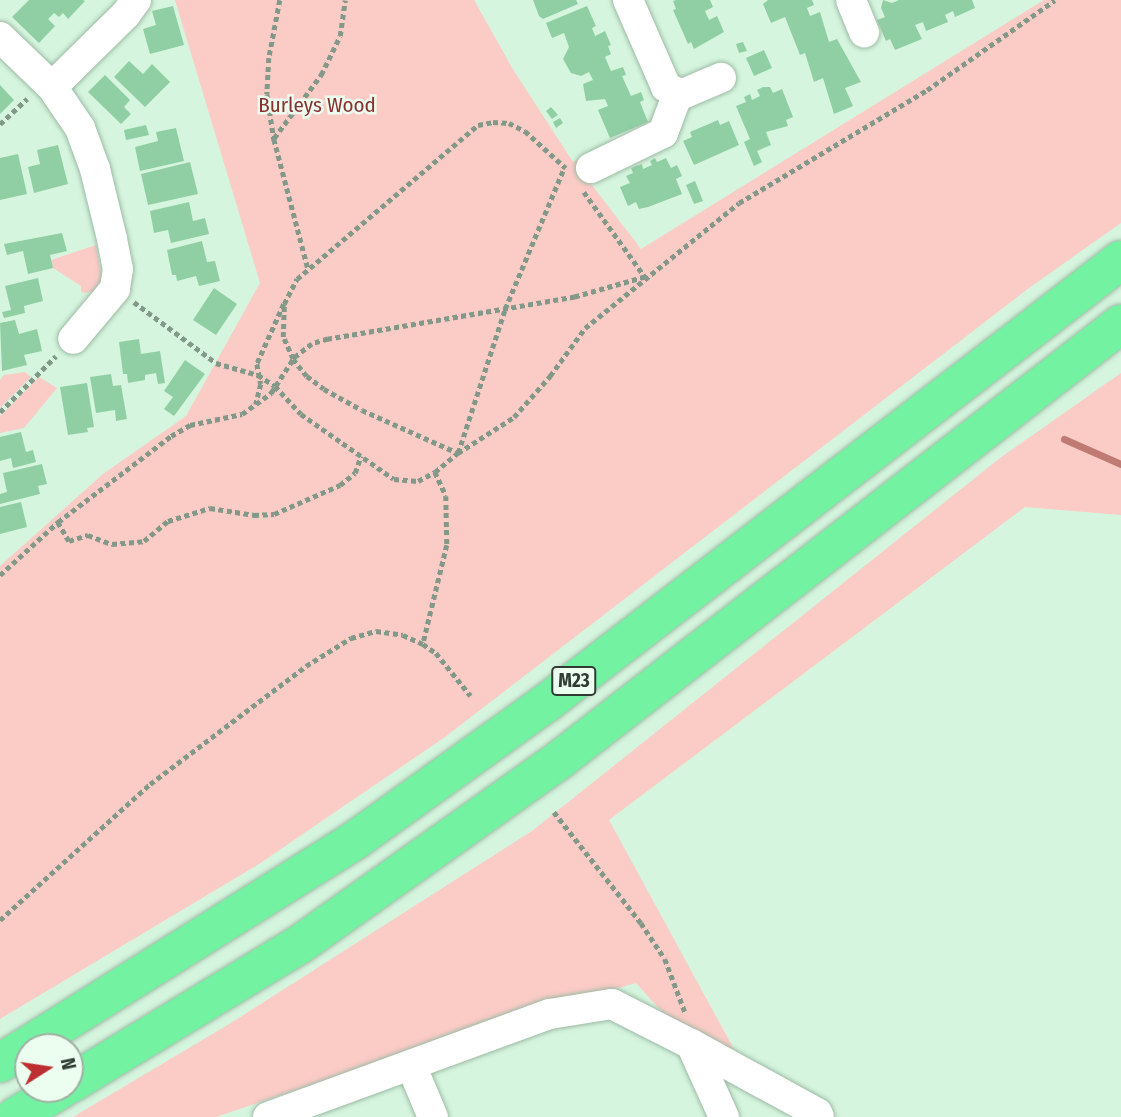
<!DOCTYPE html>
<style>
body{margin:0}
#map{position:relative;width:1121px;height:1117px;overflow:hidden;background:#d6f5de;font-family:"Fira Sans Condensed",sans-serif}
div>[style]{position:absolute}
.green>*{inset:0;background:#fbcbc6}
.stream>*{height:7px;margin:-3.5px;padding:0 3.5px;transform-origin:3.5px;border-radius:3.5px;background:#c07a74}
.building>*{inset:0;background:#90cfa3}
.path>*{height:4.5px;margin-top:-2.25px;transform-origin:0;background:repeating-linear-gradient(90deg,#829888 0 5px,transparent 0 8.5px)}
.roads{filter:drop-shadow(0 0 2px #9dbaa5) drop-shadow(0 0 2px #9dbaa5)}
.minor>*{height:30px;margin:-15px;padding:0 15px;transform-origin:15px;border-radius:15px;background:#fff}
.highway>*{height:38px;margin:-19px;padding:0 19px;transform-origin:19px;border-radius:19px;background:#73f2a1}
span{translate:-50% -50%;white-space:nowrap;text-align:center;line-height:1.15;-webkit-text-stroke:5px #ecfef0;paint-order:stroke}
.shield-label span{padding:2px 5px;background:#ecfef0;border:2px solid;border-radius:5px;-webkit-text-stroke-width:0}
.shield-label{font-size:19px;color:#303c33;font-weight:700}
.park-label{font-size:21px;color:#88312e}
.north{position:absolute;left:14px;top:1033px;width:70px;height:70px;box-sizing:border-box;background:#ecfef0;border:2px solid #a1b0a4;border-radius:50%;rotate:78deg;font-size:19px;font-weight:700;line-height:28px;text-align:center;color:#303c33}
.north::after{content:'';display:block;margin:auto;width:24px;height:32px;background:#bd2e30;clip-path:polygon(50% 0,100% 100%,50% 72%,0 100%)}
</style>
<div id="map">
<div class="green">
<div style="clip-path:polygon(175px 0,474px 0,514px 71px,573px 162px,664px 119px,578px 167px,641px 249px,1044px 0,1121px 0,1121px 223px,1029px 288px,445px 737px,259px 864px,0 1019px,0 566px,103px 474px,186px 416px,260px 283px)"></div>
<div style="clip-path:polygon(96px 245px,102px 279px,94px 291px,86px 293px,81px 292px,81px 286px,53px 268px,51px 260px)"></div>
<div style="clip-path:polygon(25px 372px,31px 377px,0 408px,0 380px,4px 375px)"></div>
<div style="clip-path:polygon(1121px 373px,1121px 515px,1025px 507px,609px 820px,748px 1075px,691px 1044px,636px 983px,476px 1029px,216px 1117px,73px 1117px,231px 1023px,532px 831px,1000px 458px)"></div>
<div style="clip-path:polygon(39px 377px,57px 388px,24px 428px,0 433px,0 416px)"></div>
</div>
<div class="stream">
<div style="left:1064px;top:439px;width:62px;rotate:23.7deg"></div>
</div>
<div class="building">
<div style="clip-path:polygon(29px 0,83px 0,85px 1px,68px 19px,63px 13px,59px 17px,54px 13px,48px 19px,55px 26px,39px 43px,12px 17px)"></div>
<div style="clip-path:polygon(533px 0,576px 0,578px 4px,543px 19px,539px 16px)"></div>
<div style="clip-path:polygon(676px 0,710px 0,713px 7px,705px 11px,709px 20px,717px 16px,724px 32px,694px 49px,691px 42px,688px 44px,673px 10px,676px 9px,673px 1px)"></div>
<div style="clip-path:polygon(768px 0,812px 0,814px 5px,807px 8px,810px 16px,820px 12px,829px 42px,837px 39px,861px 82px,845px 88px,853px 106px,834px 114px,823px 78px,814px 82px,805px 53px,800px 55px,785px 17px,771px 23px,763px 4px)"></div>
<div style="clip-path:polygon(883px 0,892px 3px,899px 0,972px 0,975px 8px,955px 17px,953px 11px,945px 15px,948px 22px,926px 31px,923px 22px,915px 25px,922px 39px,895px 50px,890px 39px,886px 41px,877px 20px,885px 17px,881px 8px)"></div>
<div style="clip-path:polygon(173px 6px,184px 45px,150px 54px,143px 29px,156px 25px,152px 11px)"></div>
<div style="clip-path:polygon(587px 6px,596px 26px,592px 28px,595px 36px,605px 31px,611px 45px,608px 46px,611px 54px,605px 57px,611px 71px,623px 67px,626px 75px,622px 76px,631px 96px,641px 92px,644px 100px,640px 102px,648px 122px,610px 138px,598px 110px,608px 106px,605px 99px,586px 101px,583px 84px,593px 80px,589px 72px,581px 76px,571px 73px,563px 59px,569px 47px,564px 33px,552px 38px,546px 23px)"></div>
<div style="clip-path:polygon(743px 42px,747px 51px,739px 53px,736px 44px)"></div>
<div style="clip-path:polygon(764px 50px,772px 68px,754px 76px,746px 58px)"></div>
<div style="clip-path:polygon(129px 61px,143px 74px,152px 64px,170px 82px,145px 107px,114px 77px)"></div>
<div style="clip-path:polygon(105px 75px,130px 100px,124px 107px,131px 114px,121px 124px,88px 92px)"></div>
<div style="clip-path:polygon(0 85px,14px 100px,0 114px)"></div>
<div style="clip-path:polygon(763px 87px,770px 87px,773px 93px,782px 89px,793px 117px,786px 120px,788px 126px,766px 132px,771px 145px,757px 151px,762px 162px,754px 166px,744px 142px,750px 139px,736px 106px,746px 102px,744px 97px,750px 94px,752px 100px,760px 96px,757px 90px)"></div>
<div style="clip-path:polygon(551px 107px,558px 115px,552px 119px,546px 111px)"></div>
<div style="clip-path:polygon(560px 118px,563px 123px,556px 128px,553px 122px)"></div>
<div style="clip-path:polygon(718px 120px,720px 125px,729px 121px,739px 145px,694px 165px,683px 141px,692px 137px,690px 132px)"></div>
<div style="clip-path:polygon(146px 125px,149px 135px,126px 140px,124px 130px)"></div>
<div style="clip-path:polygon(176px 128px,184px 161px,140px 171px,135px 147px,158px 141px,156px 132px)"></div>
<div style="clip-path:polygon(58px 145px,68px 184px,34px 193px,28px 167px,40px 164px,37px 150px)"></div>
<div style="clip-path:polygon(18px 154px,27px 194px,0 200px,0 158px)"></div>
<div style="clip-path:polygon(655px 158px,657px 162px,666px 158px,671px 168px,677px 165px,682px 176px,676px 179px,682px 194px,648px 207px,639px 209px,636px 202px,628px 206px,620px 187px,630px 183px,626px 176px,633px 173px,631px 168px,636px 166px,642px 164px,643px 169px,652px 165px,650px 161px)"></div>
<div style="clip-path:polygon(190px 162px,198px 194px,148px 205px,141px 174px)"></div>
<div style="clip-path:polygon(695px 181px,703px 201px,694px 204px,686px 185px)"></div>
<div style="clip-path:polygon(189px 202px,193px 221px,205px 218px,209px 234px,171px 243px,168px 230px,154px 233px,150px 211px)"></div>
<div style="clip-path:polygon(62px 233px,67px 251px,50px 255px,53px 268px,28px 274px,23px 251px,7px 255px,4px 244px)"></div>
<div style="clip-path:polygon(202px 241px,207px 262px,215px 261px,220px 281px,199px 286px,196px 276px,177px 281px,176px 275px,172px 275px,167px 250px)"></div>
<div style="clip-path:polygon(38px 278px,43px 301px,24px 306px,25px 313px,4px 318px,2px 312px,11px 310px,5px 286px)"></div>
<div style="clip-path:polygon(214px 288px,237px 304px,216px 335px,193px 320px)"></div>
<div style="clip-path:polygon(15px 320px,19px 334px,37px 329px,42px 351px,24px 355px,27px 365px,2px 371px,0 323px)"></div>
<div style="clip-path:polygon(139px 339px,141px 354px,160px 351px,165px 383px,158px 384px,156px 373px,145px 375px,145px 380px,128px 383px,127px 374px,123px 374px,119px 342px)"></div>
<div style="clip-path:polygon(185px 360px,205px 374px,174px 416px,164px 409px,173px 397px,164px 391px)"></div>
<div style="clip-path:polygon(111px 374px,113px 386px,121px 385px,127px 419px,116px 421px,115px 410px,96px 413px,90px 377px)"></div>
<div style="clip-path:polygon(87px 383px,94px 427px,87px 428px,88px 432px,68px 435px,60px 387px)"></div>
<div style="clip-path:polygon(21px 432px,26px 452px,33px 450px,36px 462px,13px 468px,11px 458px,0 461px,0 437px)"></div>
<div style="clip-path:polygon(42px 464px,47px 484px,38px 486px,40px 494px,0 504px,0 494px,7px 492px,3px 473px)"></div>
<div style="clip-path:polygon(21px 502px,27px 527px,0 534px,0 507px)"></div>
</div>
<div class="path">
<div style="left:280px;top:0;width:59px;rotate:100.7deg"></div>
<div style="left:269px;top:58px;width:36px;rotate:93deg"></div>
<div style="left:267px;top:94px;width:46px;rotate:81.2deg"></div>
<div style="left:274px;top:139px;width:134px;rotate:75.3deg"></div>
<div style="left:0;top:124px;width:37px;rotate:-43deg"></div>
<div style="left:274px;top:138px;width:79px;rotate:-53.3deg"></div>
<div style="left:321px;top:75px;width:43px;rotate:-64deg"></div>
<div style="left:340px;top:36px;width:36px;rotate:-82deg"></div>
<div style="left:584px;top:192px;width:105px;rotate:54.3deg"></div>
<div style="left:645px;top:277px;width:73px;rotate:164.1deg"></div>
<div style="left:575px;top:297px;width:251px;rotate:170.3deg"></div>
<div style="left:328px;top:339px;width:17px;rotate:163deg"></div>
<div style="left:312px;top:344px;width:24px;rotate:142deg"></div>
<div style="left:293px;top:359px;width:22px;rotate:51deg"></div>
<div style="left:307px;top:376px;width:21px;rotate:37deg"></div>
<div style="left:324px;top:389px;width:43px;rotate:28.9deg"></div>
<div style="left:362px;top:410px;width:105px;rotate:24.1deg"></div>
<div style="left:458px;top:453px;width:67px;rotate:-32.7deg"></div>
<div style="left:514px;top:417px;width:55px;rotate:-48.7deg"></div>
<div style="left:550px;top:376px;width:59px;rotate:-53.9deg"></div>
<div style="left:585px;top:328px;width:198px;rotate:-39.1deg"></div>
<div style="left:739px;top:203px;width:219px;rotate:-31deg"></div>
<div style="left:927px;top:90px;width:156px;rotate:-35.1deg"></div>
<div style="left:134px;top:302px;width:102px;rotate:36.6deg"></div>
<div style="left:216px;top:363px;width:44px;rotate:15.9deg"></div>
<div style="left:258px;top:375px;width:20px;rotate:33deg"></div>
<div style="left:275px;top:386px;width:38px;rotate:47deg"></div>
<div style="left:301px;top:414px;width:113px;rotate:35deg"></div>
<div style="left:394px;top:479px;width:24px;rotate:5deg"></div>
<div style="left:418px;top:481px;width:19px;rotate:-28deg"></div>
<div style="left:435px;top:472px;width:26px;rotate:65deg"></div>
<div style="left:446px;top:496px;width:49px;rotate:88.8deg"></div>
<div style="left:447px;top:545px;width:102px;rotate:103.6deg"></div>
<div style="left:284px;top:304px;width:66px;rotate:114.2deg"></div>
<div style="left:257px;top:364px;width:20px;rotate:79deg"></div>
<div style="left:261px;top:384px;width:21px;rotate:104deg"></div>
<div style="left:256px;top:404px;width:19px;rotate:-36deg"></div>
<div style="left:271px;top:393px;width:40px;rotate:-57.1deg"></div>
<div style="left:293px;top:359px;width:24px;rotate:-114deg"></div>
<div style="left:283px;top:337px;width:33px;rotate:-88deg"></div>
<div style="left:284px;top:304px;width:28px;rotate:-63deg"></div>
<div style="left:297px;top:279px;width:238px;rotate:-40.4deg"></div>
<div style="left:478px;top:125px;width:15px;rotate:-11deg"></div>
<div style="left:493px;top:122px;width:16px;rotate:4deg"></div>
<div style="left:509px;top:123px;width:18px;rotate:27deg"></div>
<div style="left:525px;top:131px;width:55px;rotate:42.1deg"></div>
<div style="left:0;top:412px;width:79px;rotate:-45deg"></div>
<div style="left:435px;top:472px;width:30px;rotate:-40deg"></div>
<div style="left:458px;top:453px;width:151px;rotate:-71.9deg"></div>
<div style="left:505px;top:309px;width:153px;rotate:-67.3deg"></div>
<div style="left:58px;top:522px;width:22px;rotate:60deg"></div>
<div style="left:69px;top:541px;width:20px;rotate:-18deg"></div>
<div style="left:88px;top:535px;width:26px;rotate:21deg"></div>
<div style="left:112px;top:544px;width:32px;rotate:-5deg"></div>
<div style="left:144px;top:541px;width:31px;rotate:-40deg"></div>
<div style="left:168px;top:521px;width:44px;rotate:-17.2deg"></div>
<div style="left:210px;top:508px;width:45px;rotate:9deg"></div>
<div style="left:254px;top:515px;width:20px;rotate:-3deg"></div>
<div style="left:274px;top:514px;width:72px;rotate:-23.7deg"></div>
<div style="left:340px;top:485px;width:19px;rotate:-39deg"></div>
<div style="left:355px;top:473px;width:18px;rotate:-71deg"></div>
<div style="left:0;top:575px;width:79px;rotate:-42.4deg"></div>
<div style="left:58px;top:522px;width:142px;rotate:-37.3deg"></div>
<div style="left:171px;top:436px;width:22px;rotate:-30deg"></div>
<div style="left:190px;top:425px;width:53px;rotate:-11.9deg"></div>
<div style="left:242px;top:414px;width:17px;rotate:-36deg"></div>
<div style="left:554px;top:812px;width:141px;rotate:51.9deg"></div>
<div style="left:641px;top:923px;width:43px;rotate:56.3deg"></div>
<div style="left:665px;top:959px;width:57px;rotate:69.3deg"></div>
<div style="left:0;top:920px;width:202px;rotate:-42.2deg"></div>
<div style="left:150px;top:784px;width:196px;rotate:-37.1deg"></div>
<div style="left:306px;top:666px;width:53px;rotate:-31.9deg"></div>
<div style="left:351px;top:638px;width:26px;rotate:-16deg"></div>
<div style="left:376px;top:631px;width:27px;rotate:8deg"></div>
<div style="left:403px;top:635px;width:22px;rotate:24deg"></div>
<div style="left:423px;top:644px;width:16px;rotate:35deg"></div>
<div style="left:436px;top:653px;width:55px;rotate:50.9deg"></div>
</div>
<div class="roads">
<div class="minor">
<div style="left:628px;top:0;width:95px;rotate:66.4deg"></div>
<div style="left:666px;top:87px;width:13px;rotate:27deg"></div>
<div style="left:678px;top:93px;width:7px"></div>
<div style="left:685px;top:93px;width:39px;rotate:-23deg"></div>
<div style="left:851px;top:0;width:35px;rotate:68deg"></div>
<div style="left:0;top:37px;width:72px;rotate:43.9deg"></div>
<div style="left:52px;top:87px;width:50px;rotate:55.7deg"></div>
<div style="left:80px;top:128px;width:44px;rotate:69.9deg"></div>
<div style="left:95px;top:169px;width:72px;rotate:76.3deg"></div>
<div style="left:112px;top:239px;width:31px;rotate:79deg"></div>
<div style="left:118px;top:269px;width:20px;rotate:99deg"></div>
<div style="left:115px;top:289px;width:65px;rotate:130deg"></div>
<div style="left:52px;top:87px;width:104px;rotate:-44.6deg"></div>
<div style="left:126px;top:14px;width:17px;rotate:-54deg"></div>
<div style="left:591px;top:168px;width:80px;rotate:-25.9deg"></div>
<div style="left:663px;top:133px;width:43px;rotate:-69.4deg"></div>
<div style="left:691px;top:1044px;width:80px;rotate:65.7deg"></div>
<div style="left:411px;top:1065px;width:56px;rotate:67.1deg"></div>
<div style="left:268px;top:1117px;width:300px;rotate:-20.1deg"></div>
<div style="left:550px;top:1014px;width:63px;rotate:-9.2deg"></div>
<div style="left:612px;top:1004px;width:89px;rotate:26.9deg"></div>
<div style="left:691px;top:1044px;width:144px;rotate:28.7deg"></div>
<div style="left:817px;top:1113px;width:4px;rotate:63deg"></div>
</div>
<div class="highway">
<div style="left:0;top:1063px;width:418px;rotate:-32.1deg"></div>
<div style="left:354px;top:841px;width:235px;rotate:-35.7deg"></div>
<div style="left:545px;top:704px;width:727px;rotate:-37.63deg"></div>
<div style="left:70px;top:1084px;width:268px;rotate:-31.3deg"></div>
<div style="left:299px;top:945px;width:323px;rotate:-35.4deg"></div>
<div style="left:562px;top:758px;width:708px;rotate:-37.83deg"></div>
<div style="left:15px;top:1117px;width:54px;rotate:-31.3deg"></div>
</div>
</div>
<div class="shield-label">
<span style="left:574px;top:681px">M23</span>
</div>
<div class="park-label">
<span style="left:317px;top:105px">Burleys Wood</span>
</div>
<div class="north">N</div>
</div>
